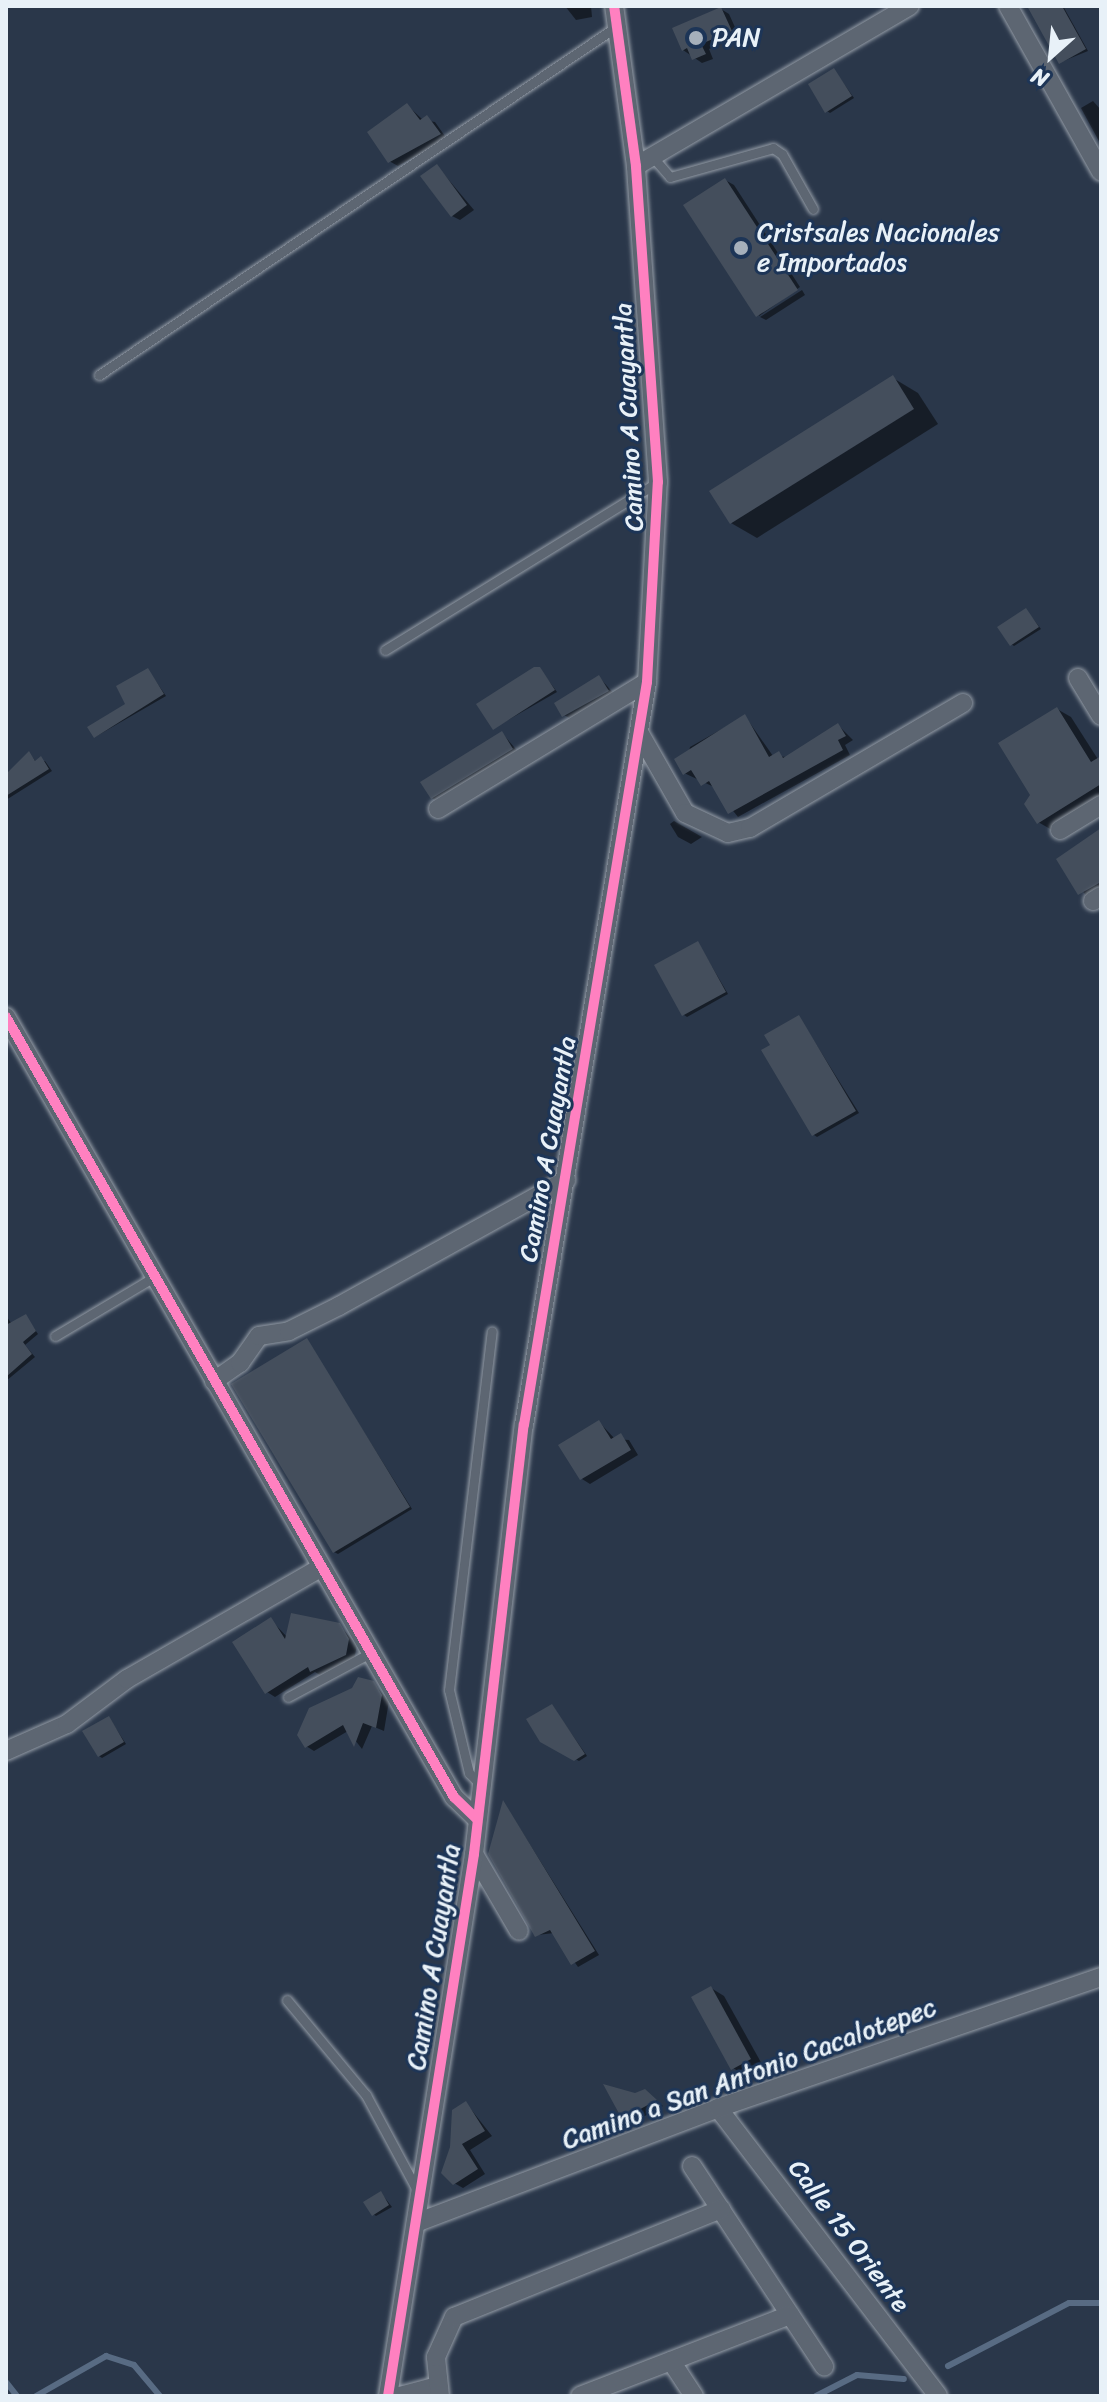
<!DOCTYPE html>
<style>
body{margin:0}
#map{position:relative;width:1107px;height:2402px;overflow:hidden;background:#2a374a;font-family:Sriracha,sans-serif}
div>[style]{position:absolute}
.shadow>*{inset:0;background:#0007}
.stream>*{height:6px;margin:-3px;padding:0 3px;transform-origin:3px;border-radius:3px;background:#586b83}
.building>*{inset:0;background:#444e5c}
.roads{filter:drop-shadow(0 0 2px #959da7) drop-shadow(0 0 2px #959da7)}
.lane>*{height:9px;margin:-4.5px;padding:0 4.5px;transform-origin:4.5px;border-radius:4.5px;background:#5d6672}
.street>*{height:18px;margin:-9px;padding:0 9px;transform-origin:9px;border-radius:9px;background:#5d6672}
.cycleway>*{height:10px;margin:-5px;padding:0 5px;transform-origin:5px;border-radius:5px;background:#ff80c0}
.dots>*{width:22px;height:22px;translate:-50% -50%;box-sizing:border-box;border:4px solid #1d3557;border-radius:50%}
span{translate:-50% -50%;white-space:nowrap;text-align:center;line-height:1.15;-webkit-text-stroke:6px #1d3557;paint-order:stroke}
.poi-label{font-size:26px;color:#e8f1f8}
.left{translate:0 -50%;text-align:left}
.street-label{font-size:26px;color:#e8f1f8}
.frame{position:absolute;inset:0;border:8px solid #e8f1f8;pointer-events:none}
.north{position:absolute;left:1011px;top:16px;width:80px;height:80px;-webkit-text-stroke:6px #1d3557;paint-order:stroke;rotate:207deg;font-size:22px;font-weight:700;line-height:32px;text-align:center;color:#e8f1f8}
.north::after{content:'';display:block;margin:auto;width:28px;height:36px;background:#e8f1f8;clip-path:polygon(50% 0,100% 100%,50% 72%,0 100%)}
</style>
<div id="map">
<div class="shadow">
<div style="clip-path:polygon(565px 6px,591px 6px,592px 17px,576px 20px)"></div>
<div style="clip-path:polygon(1029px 6px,1063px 6px,1088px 51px,1061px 62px)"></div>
<div style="clip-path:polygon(721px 9px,729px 14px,739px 36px,709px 49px,713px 59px,702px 63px,683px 50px)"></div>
<div style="clip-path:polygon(834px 70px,854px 98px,830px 113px,827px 111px)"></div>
<div style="clip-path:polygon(1093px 101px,1101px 110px,1101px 145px,1081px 108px)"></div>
<div style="clip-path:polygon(407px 105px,423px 120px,435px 122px,447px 139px,398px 166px,389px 161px)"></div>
<div style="clip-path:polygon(437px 166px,474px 210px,460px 220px,452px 216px)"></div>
<div style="clip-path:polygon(725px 180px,734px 185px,800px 287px,759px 316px)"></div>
<div style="clip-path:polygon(802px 290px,805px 295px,766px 320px,760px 317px)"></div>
<div style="clip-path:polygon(893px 378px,918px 393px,938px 424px,757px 538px,731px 523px)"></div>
<div style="clip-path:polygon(1026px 610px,1041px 629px,1014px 646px,1011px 644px)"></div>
<div style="clip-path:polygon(540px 669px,557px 692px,494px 728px)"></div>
<div style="clip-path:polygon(148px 670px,166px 696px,95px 737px,128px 705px)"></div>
<div style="clip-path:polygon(599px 677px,615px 695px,571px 719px,564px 715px)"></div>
<div style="clip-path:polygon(1057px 709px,1071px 717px,1101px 764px,1101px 800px,1052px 830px,1038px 822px)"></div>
<div style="clip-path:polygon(745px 716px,773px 756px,787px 757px,838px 725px,853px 740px,845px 745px,850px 755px,738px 817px,714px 787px,684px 773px,690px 747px)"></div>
<div style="clip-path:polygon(502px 733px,520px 754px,441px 803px,432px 798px)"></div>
<div style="clip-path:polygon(29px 753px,36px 762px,45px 761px,52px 771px,6px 800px,6px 776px)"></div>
<div style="clip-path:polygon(674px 821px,702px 837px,691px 844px,678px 837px,670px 824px)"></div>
<div style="clip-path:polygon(1101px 830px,1101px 891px,1088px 898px,1058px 859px)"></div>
<div style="clip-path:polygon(698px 943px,728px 994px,687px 1017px,684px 1015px)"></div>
<div style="clip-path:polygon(799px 1017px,859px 1113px,817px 1137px,814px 1135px)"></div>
<div style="clip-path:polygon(6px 1316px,12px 1324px,26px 1317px,38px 1334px,25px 1345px,35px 1357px,6px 1381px)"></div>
<div style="clip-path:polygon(307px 1341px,412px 1509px,338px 1554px,334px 1552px)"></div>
<div style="clip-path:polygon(599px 1422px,615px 1439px,629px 1440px,638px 1455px,590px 1484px,582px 1479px)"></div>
<div style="clip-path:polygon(271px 1620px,288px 1638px,339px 1625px,357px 1645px,354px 1660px,320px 1675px,315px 1672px,275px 1697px,267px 1692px)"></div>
<div style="clip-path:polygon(373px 1683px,389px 1701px,384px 1731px,372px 1726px,362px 1749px,348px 1731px,314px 1751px,306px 1746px)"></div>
<div style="clip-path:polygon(552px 1706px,587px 1756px,579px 1761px,541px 1741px)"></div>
<div style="clip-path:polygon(109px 1718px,126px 1744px,102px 1758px,99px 1756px)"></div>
<div style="clip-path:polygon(504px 1803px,599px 1955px,578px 1967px,554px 1933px,537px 1935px)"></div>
<div style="clip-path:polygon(711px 1988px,724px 1996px,763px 2066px,746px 2076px,733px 2068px)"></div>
<div style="clip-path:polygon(645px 2091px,663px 2106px,632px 2123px,624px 2118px,635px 2095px)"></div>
<div style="clip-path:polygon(466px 2103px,492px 2136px,470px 2150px,485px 2174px,463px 2188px,454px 2183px)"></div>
<div style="clip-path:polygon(381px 2193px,392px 2207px,376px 2216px,373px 2214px)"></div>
</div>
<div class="stream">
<div style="left:948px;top:2366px;width:136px;rotate:-27.5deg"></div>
<div style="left:1069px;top:2303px;width:32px"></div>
<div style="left:6px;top:2382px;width:18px;rotate:52deg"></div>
<div style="left:36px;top:2396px;width:81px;rotate:-29.7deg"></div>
<div style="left:106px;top:2356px;width:29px;rotate:18deg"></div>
<div style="left:134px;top:2365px;width:40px;rotate:50deg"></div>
<div style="left:816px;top:2396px;width:46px;rotate:-27.1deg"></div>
<div style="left:857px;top:2375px;width:47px;rotate:4.9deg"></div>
</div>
<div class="building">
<div style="clip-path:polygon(1027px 6px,1062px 6px,1086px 49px,1059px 64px)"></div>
<div style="clip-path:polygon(721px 7px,732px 31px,701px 44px,706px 54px,692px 60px,687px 48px,682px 51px,672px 28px)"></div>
<div style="clip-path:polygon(834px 68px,852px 96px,825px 113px,808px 84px)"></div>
<div style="clip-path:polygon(407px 103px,420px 120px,427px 115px,441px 134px,388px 163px,367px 132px)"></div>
<div style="clip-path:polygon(437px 164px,467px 205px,451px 217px,420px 176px)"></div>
<div style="clip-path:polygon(725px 178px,798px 290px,756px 317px,683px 205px)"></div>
<div style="clip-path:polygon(893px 375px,914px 409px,730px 524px,709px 491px)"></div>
<div style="clip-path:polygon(1026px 608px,1039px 627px,1010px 646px,997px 627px)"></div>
<div style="clip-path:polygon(534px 667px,540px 667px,555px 690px,493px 730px,476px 704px)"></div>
<div style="clip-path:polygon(148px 668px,164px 694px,94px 738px,87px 727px,125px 704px,116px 686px)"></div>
<div style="clip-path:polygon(599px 675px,609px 691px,562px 717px,554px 703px)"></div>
<div style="clip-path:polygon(1057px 707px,1091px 762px,1101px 756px,1101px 784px,1037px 824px,1024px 804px,1030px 795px,998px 743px)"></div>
<div style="clip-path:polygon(745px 714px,769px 757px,779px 751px,783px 758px,838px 723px,846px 736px,838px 740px,843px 750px,728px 814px,709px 781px,701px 786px,691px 770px,683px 775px,674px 759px)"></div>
<div style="clip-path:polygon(502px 731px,513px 749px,431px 799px,420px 782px)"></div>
<div style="clip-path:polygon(29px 751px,35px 761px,41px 756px,49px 769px,6px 796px,6px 774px)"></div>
<div style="clip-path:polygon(1101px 828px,1101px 882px,1078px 895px,1056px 859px)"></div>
<div style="clip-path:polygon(698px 941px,726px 992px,682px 1016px,654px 965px)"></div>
<div style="clip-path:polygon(799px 1015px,856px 1111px,812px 1136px,761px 1050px,770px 1045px,764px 1035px)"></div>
<div style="clip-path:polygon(26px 1314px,36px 1331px,23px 1342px,32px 1354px,6px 1377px,6px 1325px)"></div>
<div style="clip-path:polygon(307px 1338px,410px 1507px,333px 1553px,231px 1384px)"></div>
<div style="clip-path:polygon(599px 1420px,611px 1439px,621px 1433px,631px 1450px,580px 1480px,558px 1445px)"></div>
<div style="clip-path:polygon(291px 1613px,340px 1623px,349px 1639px,346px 1655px,310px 1672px,308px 1667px,265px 1694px,232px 1642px,271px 1617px,285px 1639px)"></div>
<div style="clip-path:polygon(358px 1677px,374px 1681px,382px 1695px,376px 1728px,363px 1723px,354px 1747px,343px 1725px,305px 1748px,297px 1735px,309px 1708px,352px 1688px)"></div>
<div style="clip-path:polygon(552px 1704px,585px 1754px,574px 1761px,540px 1742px,526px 1719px)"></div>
<div style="clip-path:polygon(109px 1716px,124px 1742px,98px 1757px,82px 1731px)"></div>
<div style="clip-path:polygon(503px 1800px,595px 1951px,571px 1965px,550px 1930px,535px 1937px,488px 1854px)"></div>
<div style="clip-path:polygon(711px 1986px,751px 2059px,731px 2070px,691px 1997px)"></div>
<div style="clip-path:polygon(603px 2084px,635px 2093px,645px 2089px,657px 2100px,622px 2119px)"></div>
<div style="clip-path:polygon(466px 2101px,485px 2131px,462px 2144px,478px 2169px,453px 2185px,441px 2173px,450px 2147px,452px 2110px)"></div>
<div style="clip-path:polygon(381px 2191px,389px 2205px,372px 2216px,363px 2202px)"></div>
</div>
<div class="roads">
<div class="lane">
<div style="left:651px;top:155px;width:29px;rotate:49deg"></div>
<div style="left:670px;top:177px;width:107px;rotate:-15.7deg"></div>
<div style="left:773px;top:148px;width:11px;rotate:34deg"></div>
<div style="left:782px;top:154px;width:63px;rotate:60.6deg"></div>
<div style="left:99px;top:375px;width:623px;rotate:-33.95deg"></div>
<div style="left:385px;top:650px;width:321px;rotate:-31.6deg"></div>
<div style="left:55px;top:1336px;width:115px;rotate:-30.8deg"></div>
<div style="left:288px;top:1697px;width:93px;rotate:-28.2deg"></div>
<div style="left:479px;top:1783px;width:14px;rotate:-135deg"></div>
<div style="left:469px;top:1773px;width:85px;rotate:-103.5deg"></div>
<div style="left:449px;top:1690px;width:361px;rotate:-83.2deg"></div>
<div style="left:287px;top:2000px;width:124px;rotate:50.3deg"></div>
<div style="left:366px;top:2095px;width:108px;rotate:61.8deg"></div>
</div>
<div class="street">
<div style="left:1008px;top:6px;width:190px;rotate:60.7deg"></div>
<div style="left:636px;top:166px;width:317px;rotate:-30.3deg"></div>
<div style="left:1078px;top:678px;width:44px;rotate:58.8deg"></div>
<div style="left:640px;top:734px;width:91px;rotate:60.3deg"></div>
<div style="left:685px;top:813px;width:47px;rotate:24.9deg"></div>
<div style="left:728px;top:833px;width:23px;rotate:-13deg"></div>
<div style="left:750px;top:828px;width:247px;rotate:-30.4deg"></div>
<div style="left:438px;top:809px;width:245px;rotate:-31.3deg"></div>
<div style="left:1060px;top:830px;width:48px;rotate:-31.4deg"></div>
<div style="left:1093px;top:901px;width:9px;rotate:-32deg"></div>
<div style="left:6px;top:1017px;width:900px;rotate:60.13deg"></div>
<div style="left:454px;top:1797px;width:32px;rotate:44deg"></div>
<div style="left:214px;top:1381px;width:32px;rotate:-35deg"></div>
<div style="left:240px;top:1363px;width:33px;rotate:-55deg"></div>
<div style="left:259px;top:1336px;width:30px;rotate:-9deg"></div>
<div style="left:289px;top:1331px;width:56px;rotate:-26.6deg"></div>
<div style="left:339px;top:1306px;width:260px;rotate:-29deg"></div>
<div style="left:6px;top:1751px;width:67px;rotate:-23.9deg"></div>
<div style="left:67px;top:1724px;width:75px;rotate:-36.9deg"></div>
<div style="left:127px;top:1679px;width:223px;rotate:-29.9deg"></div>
<div style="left:474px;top:1854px;width:89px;rotate:59.7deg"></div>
<div style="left:718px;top:2108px;width:362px;rotate:52.6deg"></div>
<div style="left:692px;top:2166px;width:240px;rotate:56.6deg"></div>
<div style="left:416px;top:2223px;width:323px;rotate:-20.8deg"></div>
<div style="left:718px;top:2108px;width:405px;rotate:-18.9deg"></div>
<div style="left:671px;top:2361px;width:42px;rotate:56.7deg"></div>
<div style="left:388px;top:2396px;width:549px;rotate:-80.98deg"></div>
<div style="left:474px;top:1854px;width:432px;rotate:-83.4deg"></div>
<div style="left:524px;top:1425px;width:753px;rotate:-80.6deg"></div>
<div style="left:647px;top:682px;width:200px;rotate:-86.9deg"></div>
<div style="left:658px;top:482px;width:317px;rotate:-94deg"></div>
<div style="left:636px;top:166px;width:162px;rotate:-97.8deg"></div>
<div style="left:400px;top:2396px;width:38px;rotate:-15deg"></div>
<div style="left:440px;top:2396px;width:39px;rotate:-96deg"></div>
<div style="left:436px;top:2357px;width:44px;rotate:-65.8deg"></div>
<div style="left:454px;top:2317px;width:288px;rotate:-22deg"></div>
<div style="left:580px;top:2396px;width:225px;rotate:-21.1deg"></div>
</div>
</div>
<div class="cycleway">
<div style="left:6px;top:1017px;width:900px;rotate:60.13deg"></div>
<div style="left:454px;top:1797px;width:32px;rotate:44deg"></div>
<div style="left:388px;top:2396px;width:549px;rotate:-80.98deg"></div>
<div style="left:474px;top:1854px;width:432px;rotate:-83.4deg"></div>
<div style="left:524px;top:1425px;width:753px;rotate:-80.6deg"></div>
<div style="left:647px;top:682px;width:200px;rotate:-86.9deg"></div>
<div style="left:658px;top:482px;width:317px;rotate:-94deg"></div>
<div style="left:636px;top:166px;width:162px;rotate:-97.8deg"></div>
</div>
<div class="dots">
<div style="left:696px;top:38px;background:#a6b0bb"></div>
<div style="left:741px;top:248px;background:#a6b0bb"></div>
</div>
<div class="poi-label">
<span class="left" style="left:712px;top:38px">PAN</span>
<span class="left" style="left:757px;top:248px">Cristsales Nacionales<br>e Importados</span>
</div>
<div class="street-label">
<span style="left:629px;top:417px;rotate:-93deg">Camino A Cuayantla</span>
<span style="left:548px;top:1149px;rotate:-80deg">Camino A Cuayantla</span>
<span style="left:434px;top:1957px;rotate:-81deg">Camino A Cuayantla</span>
<span style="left:749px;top:2074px;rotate:-20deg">Camino a San Antonio Cacalotepec</span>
<span style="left:849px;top:2236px;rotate:53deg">Calle 15 Oriente</span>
</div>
<div class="frame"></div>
<div class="north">N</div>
</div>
